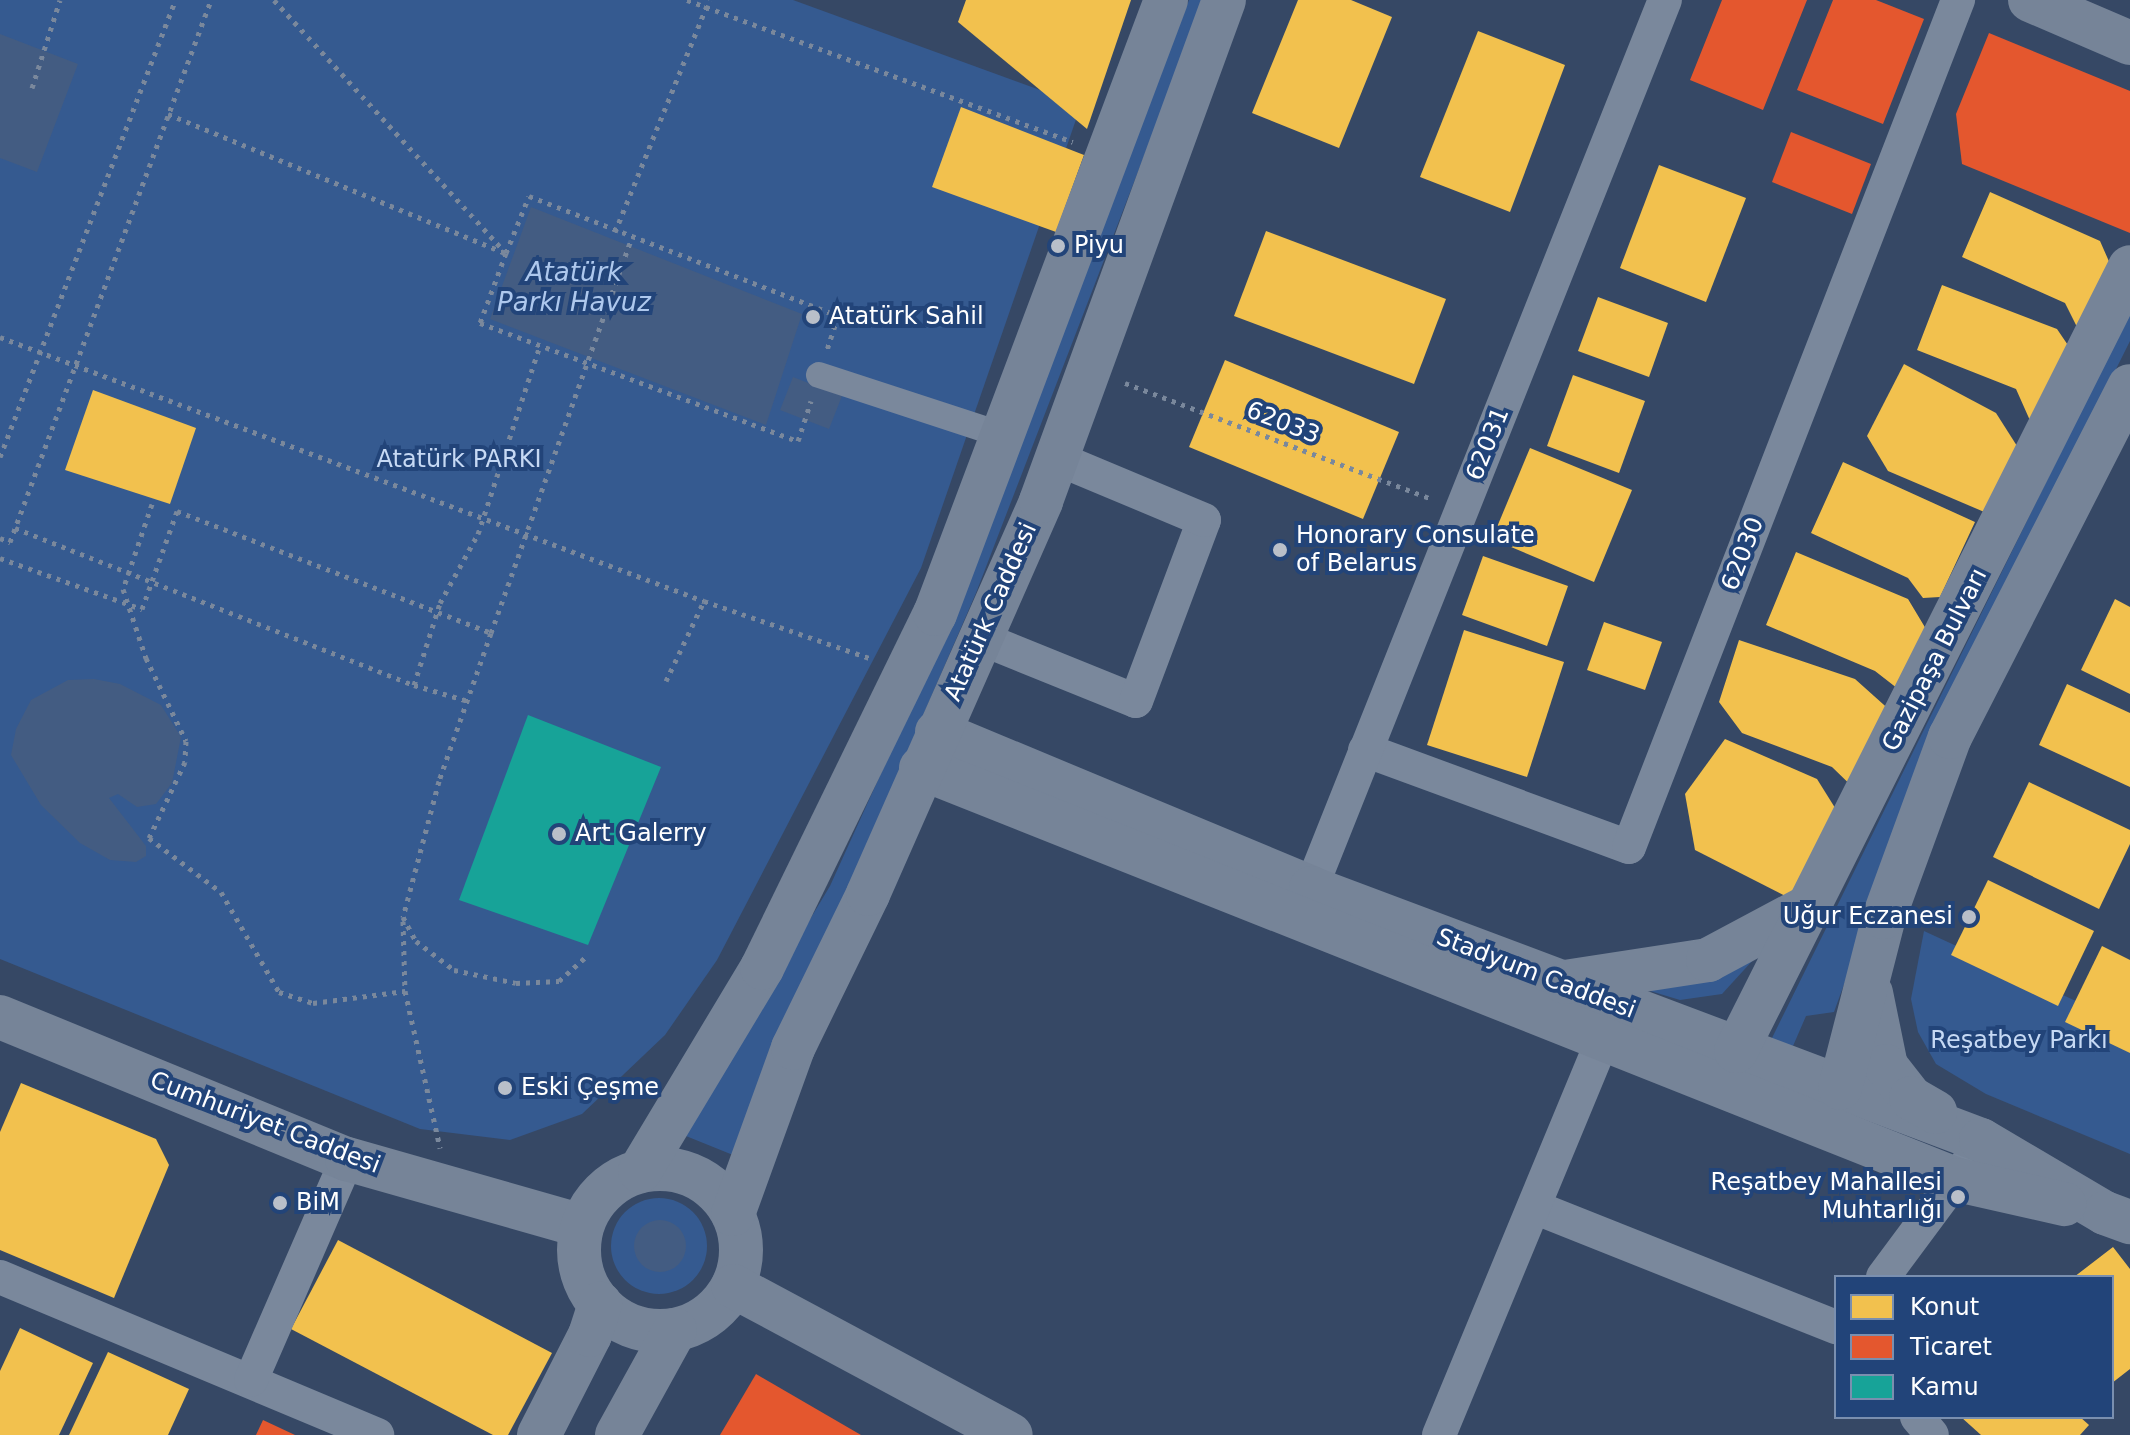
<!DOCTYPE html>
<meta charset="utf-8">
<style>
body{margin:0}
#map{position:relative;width:2130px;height:1435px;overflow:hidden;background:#364865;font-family:"DejaVu Sans",sans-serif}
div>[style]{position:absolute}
.green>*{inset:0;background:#355a90}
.round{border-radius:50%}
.water>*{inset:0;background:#435c82}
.homes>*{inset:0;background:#f2c14e}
.shops>*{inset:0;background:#e4572e}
.public>*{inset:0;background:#17a398}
.path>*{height:5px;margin-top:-2.5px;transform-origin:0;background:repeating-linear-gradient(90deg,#7a889c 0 4px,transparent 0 10px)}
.pedestrian>*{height:26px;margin:-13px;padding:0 13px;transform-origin:13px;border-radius:13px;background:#7a889c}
.minor>*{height:34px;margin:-17px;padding:0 17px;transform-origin:17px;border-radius:17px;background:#7a889c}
.secondary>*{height:44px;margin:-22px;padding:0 22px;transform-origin:22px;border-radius:22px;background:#768498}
.secondary>.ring{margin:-22px;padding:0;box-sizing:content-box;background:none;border:44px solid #768498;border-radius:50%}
.dots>*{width:22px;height:22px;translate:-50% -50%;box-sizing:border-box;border:4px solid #224479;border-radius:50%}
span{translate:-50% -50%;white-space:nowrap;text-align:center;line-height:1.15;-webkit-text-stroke:8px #224479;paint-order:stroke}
.poi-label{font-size:24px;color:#fff}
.left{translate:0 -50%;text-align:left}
.right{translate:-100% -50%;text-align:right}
.street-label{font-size:24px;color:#fff}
.park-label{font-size:24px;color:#c6d9f4}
.water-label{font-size:26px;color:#aec8ed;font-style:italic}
.legend{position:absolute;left:1834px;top:1275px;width:280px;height:144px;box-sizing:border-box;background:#224479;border:2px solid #7a8faf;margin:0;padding:10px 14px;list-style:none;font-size:24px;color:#fff}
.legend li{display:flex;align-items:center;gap:16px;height:40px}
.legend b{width:40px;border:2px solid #7a8faf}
</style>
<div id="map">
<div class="green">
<div style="clip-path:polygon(0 0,793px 0,1081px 105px,921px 568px,717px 960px,665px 1035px,582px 1114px,510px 1140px,420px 1129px,0 959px)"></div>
<div style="clip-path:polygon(1189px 0,1204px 0,976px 593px,733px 1155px,681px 1134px,830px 886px,965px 588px)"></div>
<div style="clip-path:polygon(2130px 312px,2130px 341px,1937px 728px,1834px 1012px,1806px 1016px,1793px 1046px,1771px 1040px)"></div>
<div style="clip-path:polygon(1924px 931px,2130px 1026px,2130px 1154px,1986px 1094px,1936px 1064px,1918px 1032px,1911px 999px)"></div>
<div style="clip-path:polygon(1775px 936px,1722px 994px,1680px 1000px,1637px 987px)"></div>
<div class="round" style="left:611px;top:1198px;width:96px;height:96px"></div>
</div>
<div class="water">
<div style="clip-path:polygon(0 34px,78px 64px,37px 172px,0 158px)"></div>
<div style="clip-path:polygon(531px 207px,802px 314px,766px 425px,490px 319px)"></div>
<div style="clip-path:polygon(793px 377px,842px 396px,829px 429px,780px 410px)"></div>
<div style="clip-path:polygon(94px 679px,120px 684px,161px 705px,181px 737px,172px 783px,156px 804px,137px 807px,118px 794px,109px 798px,146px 846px,146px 856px,136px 862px,110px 860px,80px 843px,41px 805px,11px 755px,16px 729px,31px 700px,68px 680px)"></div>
<div class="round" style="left:634px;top:1220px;width:52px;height:52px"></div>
</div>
<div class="homes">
<div style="clip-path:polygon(966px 0,1131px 0,1087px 129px,958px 22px)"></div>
<div style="clip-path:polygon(1298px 0,1351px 0,1392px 17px,1339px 148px,1252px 113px)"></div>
<div style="clip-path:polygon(1478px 31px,1565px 65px,1510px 212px,1420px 177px)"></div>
<div style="clip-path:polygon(961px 107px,1084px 155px,1056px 232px,932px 187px)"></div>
<div style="clip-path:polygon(1659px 165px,1746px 198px,1706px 302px,1620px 268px)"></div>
<div style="clip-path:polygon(1990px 192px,2100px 241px,2115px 275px,2080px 333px,2065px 303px,1962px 257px)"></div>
<div style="clip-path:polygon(1266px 231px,1446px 299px,1414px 384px,1234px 316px)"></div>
<div style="clip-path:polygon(1942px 285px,2057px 329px,2076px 357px,2032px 425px,2016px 389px,1917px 350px)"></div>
<div style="clip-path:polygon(1598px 297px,1668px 323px,1649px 377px,1578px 351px)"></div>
<div style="clip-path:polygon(1225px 360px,1399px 432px,1363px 519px,1189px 447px)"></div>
<div style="clip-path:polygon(1904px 364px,1996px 413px,2017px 446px,1989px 514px,1888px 471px,1867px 436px)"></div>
<div style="clip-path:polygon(1573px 375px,1645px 401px,1619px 473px,1547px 446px)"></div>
<div style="clip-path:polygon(93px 390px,196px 428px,170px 504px,65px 470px)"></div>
<div style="clip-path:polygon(1530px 448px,1632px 490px,1594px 582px,1492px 539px)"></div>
<div style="clip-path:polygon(1843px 462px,1975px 522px,1940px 597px,1923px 598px,1908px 578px,1811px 533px)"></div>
<div style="clip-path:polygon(1796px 552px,1908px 599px,1935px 644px,1911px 699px,1875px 671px,1766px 625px)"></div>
<div style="clip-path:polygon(1483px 556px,1568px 586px,1547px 646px,1462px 615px)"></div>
<div style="clip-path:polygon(2115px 599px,2130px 607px,2130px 694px,2081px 670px)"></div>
<div style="clip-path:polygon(1604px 622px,1662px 642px,1645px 690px,1587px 670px)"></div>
<div style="clip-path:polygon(1464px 630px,1564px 662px,1527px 777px,1427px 745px)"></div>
<div style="clip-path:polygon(1739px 640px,1855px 679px,1893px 713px,1864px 798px,1832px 767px,1742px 733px,1719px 702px)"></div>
<div style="clip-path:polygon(2067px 684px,2130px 713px,2130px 787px,2039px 745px)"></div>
<div style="clip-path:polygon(1725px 739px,1817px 779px,1842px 819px,1799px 903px,1695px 850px,1685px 794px)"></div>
<div style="clip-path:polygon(2029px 782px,2130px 830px,2130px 844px,2099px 909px,1993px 857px)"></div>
<div style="clip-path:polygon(1988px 880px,2094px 931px,2058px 1006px,1951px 955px)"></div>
<div style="clip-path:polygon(2102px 946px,2130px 960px,2130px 1053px,2065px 1022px)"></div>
<div style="clip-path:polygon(21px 1083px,156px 1139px,169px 1165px,114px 1298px,0 1250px,0 1132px)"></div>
<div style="clip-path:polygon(338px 1240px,552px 1353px,508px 1435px,493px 1435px,291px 1329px)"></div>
<div style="clip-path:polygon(2113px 1247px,2130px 1269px,2130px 1369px,2112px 1383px,2112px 1277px,2074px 1277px)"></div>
<div style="clip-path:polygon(20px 1328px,93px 1363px,59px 1435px,0 1435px,0 1371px)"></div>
<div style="clip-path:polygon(108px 1352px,189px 1389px,168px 1435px,69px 1435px)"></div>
<div style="clip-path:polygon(1961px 1417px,2080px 1417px,2089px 1425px,2080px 1435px,1981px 1435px)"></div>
</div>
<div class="shops">
<div style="clip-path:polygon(1722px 0,1807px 0,1763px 110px,1690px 80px)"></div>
<div style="clip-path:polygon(1833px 0,1876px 0,1924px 19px,1883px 124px,1797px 90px)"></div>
<div style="clip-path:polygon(1989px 33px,2130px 91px,2130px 233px,1962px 164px,1956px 114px)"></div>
<div style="clip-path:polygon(1791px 132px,1871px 164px,1852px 214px,1772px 182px)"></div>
<div style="clip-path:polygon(756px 1374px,861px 1435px,720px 1435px)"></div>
<div style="clip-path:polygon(263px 1420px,295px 1435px,256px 1435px)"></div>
</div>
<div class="public">
<div style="clip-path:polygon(528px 715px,661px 767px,588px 945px,459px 900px)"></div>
</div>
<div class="path">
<div style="left:274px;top:0;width:343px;rotate:47.5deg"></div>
<div style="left:506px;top:253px;width:75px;rotate:110.4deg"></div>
<div style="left:480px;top:323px;width:339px;rotate:20.4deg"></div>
<div style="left:798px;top:441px;width:42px;rotate:-72deg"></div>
<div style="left:687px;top:0;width:411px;rotate:20.2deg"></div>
<div style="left:32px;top:88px;width:92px;rotate:-72.3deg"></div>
<div style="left:168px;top:114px;width:365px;rotate:22.4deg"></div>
<div style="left:506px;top:253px;width:61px;rotate:-68deg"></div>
<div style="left:529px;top:196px;width:331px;rotate:21.2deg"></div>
<div style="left:838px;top:316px;width:36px;rotate:108deg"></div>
<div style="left:615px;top:232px;width:250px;rotate:-67.9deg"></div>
<div style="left:0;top:337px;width:752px;rotate:20.56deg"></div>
<div style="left:704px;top:601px;width:176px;rotate:19deg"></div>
<div style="left:1125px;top:383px;width:326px;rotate:20.7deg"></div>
<div style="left:0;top:457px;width:489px;rotate:-69deg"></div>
<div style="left:152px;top:504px;width:90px;rotate:108.8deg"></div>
<div style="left:123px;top:589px;width:73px;rotate:71.6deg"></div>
<div style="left:146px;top:658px;width:92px;rotate:64.3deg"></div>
<div style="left:186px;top:741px;width:21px;rotate:93deg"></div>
<div style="left:185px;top:762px;width:84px;rotate:115.3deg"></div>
<div style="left:149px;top:838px;width:90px;rotate:36.9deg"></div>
<div style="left:221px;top:892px;width:116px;rotate:59.9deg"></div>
<div style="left:279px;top:992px;width:36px;rotate:18deg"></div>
<div style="left:313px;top:1003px;width:93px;rotate:-7.4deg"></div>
<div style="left:15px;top:528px;width:429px;rotate:21.5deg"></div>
<div style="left:414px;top:685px;width:56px;rotate:16.5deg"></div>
<div style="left:0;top:538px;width:11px;rotate:22deg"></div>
<div style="left:10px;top:542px;width:578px;rotate:-69.65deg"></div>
<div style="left:0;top:558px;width:151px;rotate:19.8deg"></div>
<div style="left:142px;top:609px;width:104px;rotate:-70.3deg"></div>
<div style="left:177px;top:511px;width:337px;rotate:21.2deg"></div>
<div style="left:491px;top:633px;width:418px;rotate:-70.4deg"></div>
<div style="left:491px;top:633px;width:157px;rotate:109.4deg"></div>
<div style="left:439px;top:781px;width:141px;rotate:104.8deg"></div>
<div style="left:403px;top:917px;width:27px;rotate:62deg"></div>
<div style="left:416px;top:941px;width:48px;rotate:37.3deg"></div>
<div style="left:454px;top:970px;width:63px;rotate:11.8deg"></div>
<div style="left:516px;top:983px;width:43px;rotate:-2.7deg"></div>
<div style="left:559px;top:981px;width:39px;rotate:-42deg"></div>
<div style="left:666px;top:681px;width:89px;rotate:-64.6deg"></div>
<div style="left:414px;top:685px;width:86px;rotate:-72.4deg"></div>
<div style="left:440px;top:603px;width:79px;rotate:-61.2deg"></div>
<div style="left:478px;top:534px;width:196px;rotate:-71.8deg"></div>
<div style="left:403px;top:921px;width:70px;rotate:88.4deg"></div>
<div style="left:405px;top:991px;width:161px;rotate:77.4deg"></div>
</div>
<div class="pedestrian">
<div style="left:819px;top:375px;width:174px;rotate:18.1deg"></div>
</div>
<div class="minor">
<div style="left:980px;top:638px;width:168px;rotate:22deg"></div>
<div style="left:1136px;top:701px;width:193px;rotate:-69.4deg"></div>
<div style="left:1204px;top:520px;width:160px;rotate:-157.3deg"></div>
<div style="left:1365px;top:750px;width:281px;rotate:20.2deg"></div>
<div style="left:1629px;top:847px;width:909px;rotate:-68.77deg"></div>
<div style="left:1311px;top:888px;width:956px;rotate:-68.27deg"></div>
<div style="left:1534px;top:1207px;width:325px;rotate:21.7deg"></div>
<div style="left:0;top:1277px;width:409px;rotate:22.7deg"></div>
<div style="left:1883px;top:1277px;width:144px;rotate:-53.4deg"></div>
<div style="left:251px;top:1380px;width:241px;rotate:-66.5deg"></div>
<div style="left:1917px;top:1417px;width:23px;rotate:50deg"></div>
<div style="left:1439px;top:1435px;width:452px;rotate:-67.5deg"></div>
</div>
<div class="secondary">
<div style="left:2030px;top:0;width:109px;rotate:23.3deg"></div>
<div style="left:937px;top:732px;width:405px;rotate:22.6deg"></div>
<div style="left:1311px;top:888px;width:716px;rotate:20.61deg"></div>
<div style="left:1981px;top:1140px;width:144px;rotate:30.5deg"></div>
<div style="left:2105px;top:1213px;width:27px;rotate:20deg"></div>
<div style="left:921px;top:768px;width:1116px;rotate:21.67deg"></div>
<div style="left:1958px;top:1180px;width:109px;rotate:12.8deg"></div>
<div style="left:1565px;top:982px;width:145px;rotate:-8.7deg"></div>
<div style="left:1708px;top:960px;width:117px;rotate:-28.1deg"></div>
<div style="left:1871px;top:993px;width:75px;rotate:78.4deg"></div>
<div style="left:1886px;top:1066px;width:41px;rotate:52deg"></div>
<div style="left:1911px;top:1098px;width:28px;rotate:30deg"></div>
<div style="left:0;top:1017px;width:375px;rotate:22.3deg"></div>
<div style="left:347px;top:1159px;width:244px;rotate:15.9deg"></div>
<div style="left:1736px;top:1051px;width:877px;rotate:-63.32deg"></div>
<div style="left:1840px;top:1088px;width:177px;rotate:-75.6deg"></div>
<div style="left:1884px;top:917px;width:192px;rotate:-69.9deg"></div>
<div style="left:1950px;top:737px;width:394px;rotate:-62.9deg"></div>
<div class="ring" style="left:579px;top:1169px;width:118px;height:118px"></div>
<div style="left:640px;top:1171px;width:237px;rotate:-59deg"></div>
<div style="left:762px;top:968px;width:394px;rotate:-64deg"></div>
<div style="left:935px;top:614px;width:656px;rotate:-69.38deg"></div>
<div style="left:733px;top:1214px;width:177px;rotate:-70.1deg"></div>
<div style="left:793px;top:1048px;width:171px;rotate:-64deg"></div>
<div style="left:868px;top:894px;width:429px;rotate:-66.2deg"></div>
<div style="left:1041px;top:501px;width:533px;rotate:-69.93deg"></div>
<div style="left:733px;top:1286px;width:315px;rotate:28.2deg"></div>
<div style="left:539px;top:1435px;width:112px;rotate:-63deg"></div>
<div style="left:590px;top:1335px;width:33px;rotate:-72deg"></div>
<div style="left:617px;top:1435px;width:120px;rotate:-61.1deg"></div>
</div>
<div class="dots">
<div style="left:1058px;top:246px;background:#b9bfc9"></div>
<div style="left:813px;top:317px;background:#b9bfc9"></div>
<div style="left:1280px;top:550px;background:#b9bfc9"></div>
<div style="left:559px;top:834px;background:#b9bfc9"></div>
<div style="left:1969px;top:917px;background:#b9bfc9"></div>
<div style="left:505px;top:1088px;background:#b9bfc9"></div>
<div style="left:1958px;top:1197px;background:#b9bfc9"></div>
<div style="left:280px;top:1203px;background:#b9bfc9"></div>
</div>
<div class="poi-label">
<span class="left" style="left:1074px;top:246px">Piyu</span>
<span class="left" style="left:829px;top:317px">Atatürk Sahil</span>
<span class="left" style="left:1296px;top:550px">Honorary Consulate<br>of Belarus</span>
<span class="left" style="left:575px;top:834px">Art Galerry</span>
<span class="right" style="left:1953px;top:917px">Uğur Eczanesi</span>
<span class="left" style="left:521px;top:1088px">Eski Çeşme</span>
<span class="right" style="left:1942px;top:1197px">Reşatbey Mahallesi<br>Muhtarlığı</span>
<span class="left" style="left:296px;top:1203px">BiM</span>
</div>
<div class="street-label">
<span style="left:1283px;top:423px;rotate:21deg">62033</span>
<span style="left:1488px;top:444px;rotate:-68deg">62031</span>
<span style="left:1743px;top:554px;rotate:-69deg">62030</span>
<span style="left:991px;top:612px;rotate:-66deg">Atatürk Caddesi</span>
<span style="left:1935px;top:660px;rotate:-63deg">Gazipaşa Bulvarı</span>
<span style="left:1536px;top:974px;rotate:21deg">Stadyum Caddesi</span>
<span style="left:265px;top:1123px;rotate:21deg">Cumhuriyet Caddesi</span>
</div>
<div class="park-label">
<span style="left:459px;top:460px">Atatürk PARKI</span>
<span style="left:2019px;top:1041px">Reşatbey Parkı</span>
</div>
<div class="water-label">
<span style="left:574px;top:288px">Atatürk<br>Parkı Havuz</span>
</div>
<ul class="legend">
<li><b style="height:22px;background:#f2c14e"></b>Konut</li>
<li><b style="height:22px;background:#e4572e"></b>Ticaret</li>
<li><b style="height:22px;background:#17a398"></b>Kamu</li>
</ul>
</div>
